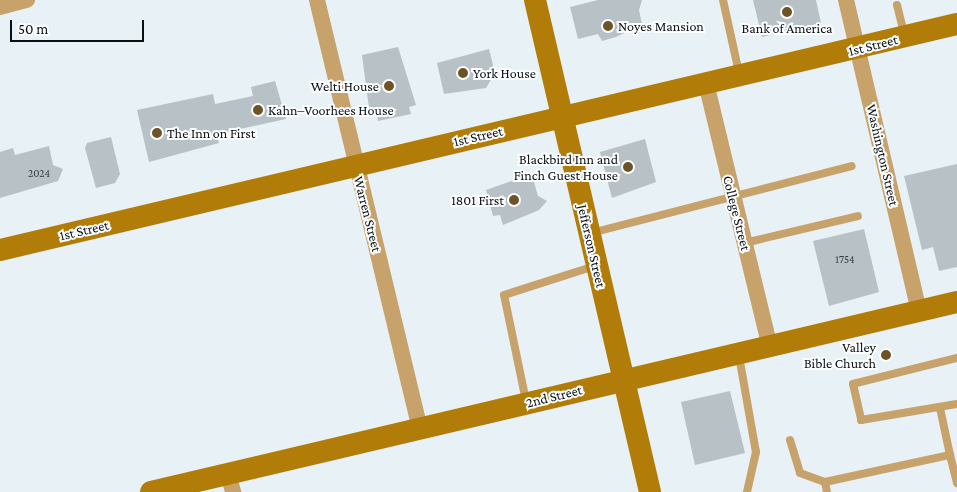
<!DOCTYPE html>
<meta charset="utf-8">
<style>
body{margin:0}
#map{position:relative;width:957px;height:492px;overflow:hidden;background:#e7f1f6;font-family:"Crimson Pro",serif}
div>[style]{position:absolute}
.building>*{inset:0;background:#b7c1c6}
.lane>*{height:8px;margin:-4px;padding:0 4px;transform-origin:4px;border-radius:4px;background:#c7a36b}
.street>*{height:16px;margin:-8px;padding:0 8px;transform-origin:8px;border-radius:8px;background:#c7a36b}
.secondary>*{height:22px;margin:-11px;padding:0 11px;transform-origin:11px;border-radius:11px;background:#b17c07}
.dots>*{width:14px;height:14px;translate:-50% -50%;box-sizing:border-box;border:2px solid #fbfdfe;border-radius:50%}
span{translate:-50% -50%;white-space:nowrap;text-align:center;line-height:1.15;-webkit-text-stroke:4px #fbfdfe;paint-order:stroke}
.number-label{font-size:11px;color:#373c3e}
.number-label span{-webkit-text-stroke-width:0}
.poi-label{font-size:14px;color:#0c1011}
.left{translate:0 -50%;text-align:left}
.right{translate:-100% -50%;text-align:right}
.street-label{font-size:14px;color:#0c1011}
.scale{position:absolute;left:10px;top:20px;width:134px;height:22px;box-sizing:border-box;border:2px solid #0c1011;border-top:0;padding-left:6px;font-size:15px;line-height:18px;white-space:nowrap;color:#0c1011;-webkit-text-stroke:4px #fbfdfe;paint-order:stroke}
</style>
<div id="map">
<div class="building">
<div style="clip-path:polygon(598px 0,642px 0,639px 10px,642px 24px,616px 37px,602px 41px,598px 34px,578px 39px,570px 7px)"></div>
<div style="clip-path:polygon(753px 0,816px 0,821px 23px,762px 37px)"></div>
<div style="clip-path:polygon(398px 47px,416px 105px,409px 107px,411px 114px,378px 121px,377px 114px,370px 116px,362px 55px)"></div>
<div style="clip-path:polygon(489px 49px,495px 73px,486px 88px,444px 94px,437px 63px)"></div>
<div style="clip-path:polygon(275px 81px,286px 119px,217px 134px,219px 143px,149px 162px,137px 110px,213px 94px,215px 104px,253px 96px,251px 87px)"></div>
<div style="clip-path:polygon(111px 137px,120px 174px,115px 183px,96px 188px,85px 148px,87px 143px)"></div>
<div style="clip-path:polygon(645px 139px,656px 182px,612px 198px,600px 152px)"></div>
<div style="clip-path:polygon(49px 146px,53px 165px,63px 169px,58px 181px,0 198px,0 152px,13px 148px,15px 155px)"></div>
<div style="clip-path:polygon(957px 164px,957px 267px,939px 271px,933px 247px,922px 250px,904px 176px)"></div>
<div style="clip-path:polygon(523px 177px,524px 182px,533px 179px,538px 196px,547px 201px,539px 210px,503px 225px,500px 215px,493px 216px,486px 190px)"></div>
<div style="clip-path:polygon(864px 229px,879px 292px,829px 306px,813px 241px)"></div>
<div style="clip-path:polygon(730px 391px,745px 453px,695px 465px,681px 402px)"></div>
</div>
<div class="lane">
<div style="left:723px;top:0;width:75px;rotate:77.6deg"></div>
<div style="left:897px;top:5px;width:30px;rotate:76deg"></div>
<div style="left:591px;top:233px;width:269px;rotate:-14.4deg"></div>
<div style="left:744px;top:243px;width:117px;rotate:-13.3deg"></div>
<div style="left:739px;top:356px;width:97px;rotate:80deg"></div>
<div style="left:756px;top:452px;width:41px;rotate:102.7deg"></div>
<div style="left:957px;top:358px;width:107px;rotate:166deg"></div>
<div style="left:853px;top:384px;width:37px;rotate:77deg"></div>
<div style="left:861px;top:420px;width:97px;rotate:-9.5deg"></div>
<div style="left:526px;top:401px;width:108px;rotate:-101.7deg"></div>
<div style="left:504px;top:295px;width:96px;rotate:-17.7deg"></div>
<div style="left:940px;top:408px;width:48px;rotate:78deg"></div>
<div style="left:790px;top:440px;width:34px;rotate:73deg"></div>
<div style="left:800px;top:473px;width:27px;rotate:20deg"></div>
<div style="left:825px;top:482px;width:10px;rotate:79deg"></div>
<div style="left:825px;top:482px;width:128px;rotate:-12.2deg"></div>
<div style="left:950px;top:455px;width:29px;rotate:76deg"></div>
</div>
<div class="street">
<div style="left:317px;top:0;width:441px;rotate:76.5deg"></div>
<div style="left:846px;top:0;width:319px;rotate:76.8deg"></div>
<div style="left:0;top:7px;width:28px;rotate:-15deg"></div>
<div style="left:706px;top:83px;width:268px;rotate:76.4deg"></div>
<div style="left:228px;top:474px;width:19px;rotate:74deg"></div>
</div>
<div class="secondary">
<div style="left:535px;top:0;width:505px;rotate:76.84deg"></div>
<div style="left:0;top:250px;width:983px;rotate:-13.29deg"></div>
<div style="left:151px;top:492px;width:828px;rotate:-13.26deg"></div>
</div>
<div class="dots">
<div style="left:787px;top:12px;background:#6e5326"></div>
<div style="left:608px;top:26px;background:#6e5326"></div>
<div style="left:463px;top:73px;background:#6e5326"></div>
<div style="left:389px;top:86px;background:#6e5326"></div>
<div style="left:258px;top:110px;background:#6e5326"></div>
<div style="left:157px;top:133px;background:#6e5326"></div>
<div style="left:628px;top:167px;background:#6e5326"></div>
<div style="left:514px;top:200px;background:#6e5326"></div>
<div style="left:886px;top:355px;background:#6e5326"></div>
</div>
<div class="number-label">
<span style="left:39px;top:173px">2024</span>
<span style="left:845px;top:259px">1754</span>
</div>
<div class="poi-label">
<span class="left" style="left:618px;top:26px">Noyes Mansion</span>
<span style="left:787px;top:28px">Bank of America</span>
<span class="left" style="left:473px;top:73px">York House</span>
<span class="right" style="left:379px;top:86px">Welti House</span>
<span class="left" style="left:268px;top:110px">Kahn–Voorhees House</span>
<span class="left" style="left:167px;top:133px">The Inn on First</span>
<span class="right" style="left:618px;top:167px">Blackbird Inn and<br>Finch Guest House</span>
<span class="right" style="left:504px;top:200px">1801 First</span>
<span class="right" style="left:876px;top:355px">Valley<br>Bible Church</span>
</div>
<div class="street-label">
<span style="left:873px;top:45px;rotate:-14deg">1st Street</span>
<span style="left:478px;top:136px;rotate:-13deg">1st Street</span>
<span style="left:883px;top:155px;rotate:77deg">Washington Street</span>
<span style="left:737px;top:213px;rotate:76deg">College Street</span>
<span style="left:368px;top:214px;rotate:76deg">Warren Street</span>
<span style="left:84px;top:230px;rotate:-13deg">1st Street</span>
<span style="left:592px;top:246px;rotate:77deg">Jefferson Street</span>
<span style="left:554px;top:396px;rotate:-14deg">2nd Street</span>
</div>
<div class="scale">50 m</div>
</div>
